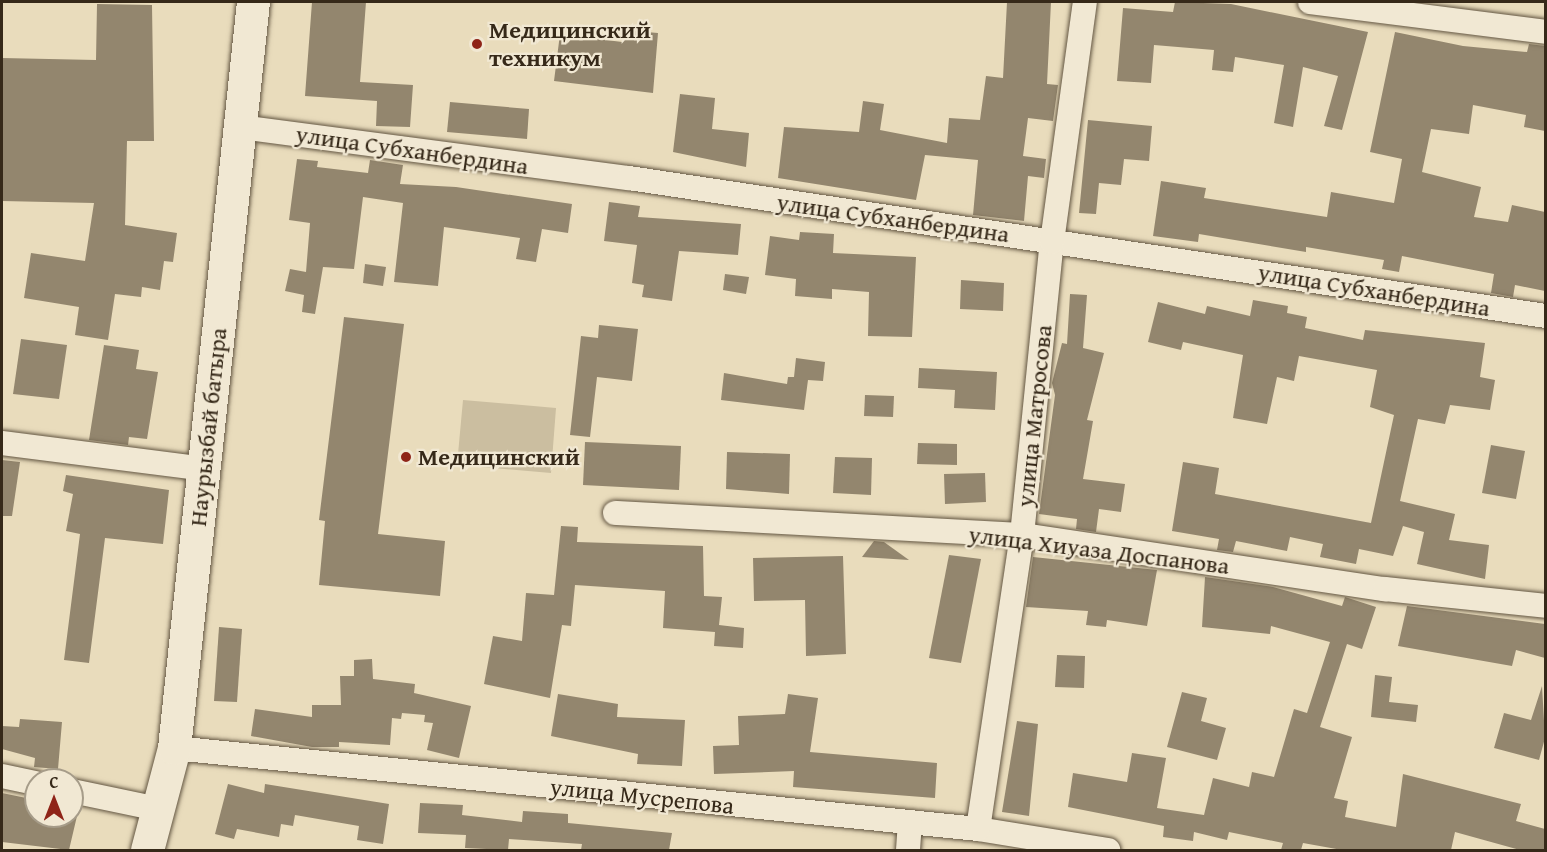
<!DOCTYPE html>
<meta charset="utf-8">
<style>
body{margin:0}
#map{position:relative;width:1547px;height:852px;overflow:hidden;background:#e9dcbc;font-family:"Gentium Book Plus",serif}
div>[style]{position:absolute}
.green>*{inset:0;background:#cbbea0}
.building>*{inset:0;background:#93866e}
.roads{filter:drop-shadow(0 0 2px #635642) drop-shadow(0 0 2px #635642)}
.minor>*{height:24px;margin:-12px;padding:0 12px;transform-origin:12px;border-radius:12px;background:#f1e8d3}
.secondary>*{height:33px;margin:-16.5px;padding:0 16.5px;transform-origin:16.5px;border-radius:16.5px;background:#f1e8d3}
.dots>*{width:16px;height:16px;translate:-50% -50%;box-sizing:border-box;border:3px solid #f1e8d3;border-radius:50%}
span{translate:-50% -50%;white-space:nowrap;text-align:center;line-height:1.15;-webkit-text-stroke:4.5px #f1e8d3;paint-order:stroke}
.poi-label{font-size:24px;color:#362919;font-weight:700}
.left{translate:0 -50%;text-align:left}
.street-label{font-size:24px;color:#362919}
.frame{position:absolute;inset:0;border:3px solid #362919;pointer-events:none}
.north{position:absolute;left:24px;top:768px;width:60px;height:60px;box-sizing:border-box;background:#f1e8d3;border:2px solid #a69c89;border-radius:50%;rotate:0deg;font-size:16px;font-weight:700;line-height:24px;text-align:center;color:#362919}
.north::after{content:'';display:block;margin:auto;width:21px;height:27px;background:#8f2418;clip-path:polygon(50% 0,100% 100%,50% 72%,0 100%)}
</style>
<div id="map">
<div class="green">
<div style="clip-path:polygon(463px 400px,556px 408px,551px 473px,457px 465px)"></div>
</div>
<div class="building">
<div style="clip-path:polygon(312px 2px,366px 2px,360px 82px,413px 85px,410px 127px,376px 126px,377px 101px,305px 96px)"></div>
<div style="clip-path:polygon(1007px 2px,1051px 2px,1047px 84px,1058px 85px,1053px 121px,1028px 118px,1023px 156px,1046px 159px,1044px 178px,1028px 176px,1024px 221px,973px 215px,978px 160px,925px 155px,916px 200px,778px 178px,784px 127px,859px 132px,863px 101px,884px 104px,880px 130px,947px 143px,949px 118px,980px 120px,986px 76px,1003px 78px)"></div>
<div style="clip-path:polygon(1175px 2px,1231px 4px,1368px 32px,1342px 130px,1324px 126px,1338px 76px,1303px 67px,1293px 127px,1274px 123px,1284px 65px,1235px 57px,1233px 72px,1212px 70px,1214px 50px,1154px 45px,1151px 83px,1117px 81px,1123px 8px,1173px 12px)"></div>
<div style="clip-path:polygon(97px 4px,152px 5px,154px 141px,127px 141px,125px 225px,177px 233px,173px 262px,164px 261px,160px 290px,142px 287px,141px 297px,115px 294px,108px 340px,75px 335px,79px 307px,24px 298px,31px 253px,85px 261px,94px 203px,2px 201px,2px 58px,96px 60px)"></div>
<div style="clip-path:polygon(622px 30px,658px 33px,653px 93px,554px 81px,560px 34px,622px 42px)"></div>
<div style="clip-path:polygon(1395px 32px,1463px 46px,1527px 52px,1529px 44px,1545px 46px,1545px 131px,1524px 127px,1526px 115px,1473px 105px,1469px 134px,1431px 129px,1422px 172px,1481px 187px,1474px 217px,1508px 222px,1512px 205px,1545px 212px,1545px 291px,1515px 285px,1513px 297px,1491px 293px,1494px 274px,1402px 256px,1399px 272px,1382px 269px,1384px 260px,1306px 247px,1306px 252px,1199px 234px,1198px 242px,1153px 236px,1161px 181px,1206px 188px,1204px 198px,1327px 217px,1331px 192px,1394px 203px,1402px 159px,1370px 152px)"></div>
<div style="clip-path:polygon(680px 94px,715px 98px,712px 129px,749px 133px,746px 167px,673px 152px)"></div>
<div style="clip-path:polygon(450px 102px,529px 109px,527px 139px,447px 132px)"></div>
<div style="clip-path:polygon(1088px 120px,1152px 126px,1149px 161px,1124px 159px,1121px 185px,1099px 183px,1096px 214px,1079px 213px)"></div>
<div style="clip-path:polygon(297px 159px,318px 161px,317px 167px,368px 173px,370px 160px,403px 165px,400px 184px,456px 187px,572px 204px,568px 233px,542px 229px,536px 262px,516px 259px,520px 238px,444px 227px,438px 286px,394px 282px,403px 203px,363px 197px,354px 269px,323px 267px,315px 314px,302px 312px,304px 295px,285px 291px,290px 269px,306px 272px,310px 223px,289px 220px)"></div>
<div style="clip-path:polygon(609px 202px,640px 206px,638px 217px,741px 224px,738px 255px,679px 251px,672px 301px,642px 297px,644px 285px,632px 283px,637px 245px,604px 241px)"></div>
<div style="clip-path:polygon(800px 232px,834px 234px,833px 253px,916px 257px,912px 337px,868px 336px,869px 292px,832px 289px,832px 299px,795px 296px,796px 279px,765px 275px,770px 236px,799px 240px)"></div>
<div style="clip-path:polygon(365px 264px,386px 267px,383px 286px,363px 283px)"></div>
<div style="clip-path:polygon(725px 274px,749px 277px,746px 294px,723px 290px)"></div>
<div style="clip-path:polygon(961px 280px,1004px 283px,1003px 311px,960px 309px)"></div>
<div style="clip-path:polygon(1070px 294px,1087px 295px,1083px 348px,1104px 353px,1087px 420px,1093px 421px,1083px 479px,1125px 484px,1121px 512px,1099px 509px,1096px 532px,1076px 529px,1077px 519px,1039px 514px,1055px 395px,1052px 383px,1062px 343px,1067px 344px)"></div>
<div style="clip-path:polygon(1253px 300px,1288px 306px,1287px 313px,1307px 317px,1305px 328px,1363px 340px,1365px 330px,1485px 343px,1480px 377px,1495px 380px,1490px 410px,1450px 405px,1445px 424px,1418px 419px,1400px 501px,1455px 514px,1449px 540px,1489px 545px,1485px 579px,1417px 564px,1424px 532px,1403px 526px,1393px 556px,1359px 549px,1356px 564px,1320px 557px,1323px 544px,1290px 537px,1287px 551px,1236px 541px,1233px 552px,1217px 550px,1219px 539px,1172px 531px,1183px 462px,1219px 468px,1215px 494px,1371px 523px,1394px 415px,1370px 407px,1377px 370px,1299px 356px,1294px 381px,1277px 377px,1267px 424px,1233px 418px,1243px 355px,1183px 342px,1181px 350px,1148px 342px,1158px 302px,1205px 314px,1207px 306px,1250px 316px)"></div>
<div style="clip-path:polygon(344px 317px,404px 324px,378px 534px,445px 541px,440px 596px,319px 585px,325px 521px,319px 520px)"></div>
<div style="clip-path:polygon(599px 325px,638px 329px,632px 381px,597px 377px,590px 437px,570px 435px,581px 336px,598px 338px)"></div>
<div style="clip-path:polygon(21px 339px,67px 345px,59px 399px,13px 394px)"></div>
<div style="clip-path:polygon(104px 345px,139px 350px,136px 369px,158px 372px,147px 439px,129px 437px,128px 445px,89px 440px)"></div>
<div style="clip-path:polygon(796px 358px,825px 362px,823px 381px,808px 380px,804px 410px,721px 400px,724px 373px,787px 384px,788px 377px,794px 377px)"></div>
<div style="clip-path:polygon(919px 368px,997px 372px,995px 410px,954px 408px,955px 390px,918px 388px)"></div>
<div style="clip-path:polygon(865px 395px,894px 396px,893px 417px,864px 416px)"></div>
<div style="clip-path:polygon(585px 442px,681px 446px,679px 490px,583px 485px)"></div>
<div style="clip-path:polygon(918px 443px,957px 444px,957px 465px,917px 464px)"></div>
<div style="clip-path:polygon(1491px 445px,1525px 451px,1516px 499px,1482px 493px)"></div>
<div style="clip-path:polygon(727px 452px,790px 454px,789px 494px,726px 489px)"></div>
<div style="clip-path:polygon(835px 457px,872px 458px,871px 495px,833px 493px)"></div>
<div style="clip-path:polygon(2px 460px,20px 462px,12px 516px,2px 516px)"></div>
<div style="clip-path:polygon(985px 473px,986px 502px,945px 504px,944px 474px)"></div>
<div style="clip-path:polygon(66px 475px,169px 490px,163px 544px,105px 538px,89px 663px,64px 660px,80px 534px,66px 531px,73px 494px,63px 491px)"></div>
<div style="clip-path:polygon(561px 526px,578px 527px,577px 542px,703px 546px,704px 596px,722px 597px,719px 625px,744px 628px,743px 648px,714px 646px,715px 632px,663px 628px,665px 591px,575px 585px,571px 626px,562px 625px,550px 698px,484px 684px,493px 636px,522px 641px,526px 593px,554px 595px)"></div>
<div style="clip-path:polygon(874px 541px,884px 542px,909px 560px,862px 557px)"></div>
<div style="clip-path:polygon(949px 555px,981px 559px,961px 663px,929px 658px)"></div>
<div style="clip-path:polygon(843px 556px,846px 654px,806px 656px,805px 600px,754px 601px,753px 558px)"></div>
<div style="clip-path:polygon(1033px 557px,1157px 570px,1147px 626px,1107px 620px,1106px 627px,1086px 625px,1088px 611px,1026px 607px)"></div>
<div style="clip-path:polygon(1205px 577px,1273px 587px,1342px 606px,1345px 597px,1376px 607px,1362px 649px,1347px 644px,1320px 727px,1352px 737px,1334px 798px,1348px 801px,1345px 817px,1396px 827px,1403px 774px,1521px 804px,1516px 821px,1545px 829px,1545px 850px,1520px 850px,1455px 832px,1451px 850px,1342px 850px,1303px 843px,1301px 850px,1281px 850px,1283px 843px,1229px 832px,1227px 840px,1194px 832px,1193px 841px,1163px 837px,1164px 826px,1068px 807px,1073px 773px,1127px 782px,1132px 753px,1166px 758px,1157px 808px,1204px 815px,1213px 778px,1249px 787px,1252px 772px,1274px 777px,1294px 709px,1307px 713px,1330px 642px,1271px 626px,1270px 634px,1202px 627px)"></div>
<div style="clip-path:polygon(1407px 606px,1545px 624px,1545px 658px,1516px 650px,1512px 666px,1398px 646px)"></div>
<div style="clip-path:polygon(219px 627px,242px 629px,237px 702px,214px 701px)"></div>
<div style="clip-path:polygon(1057px 655px,1085px 656px,1084px 688px,1055px 687px)"></div>
<div style="clip-path:polygon(372px 659px,373px 679px,415px 684px,414px 693px,471px 706px,459px 758px,427px 750px,433px 723px,424px 722px,425px 715px,402px 713px,401px 719px,392px 718px,390px 745px,339px 742px,339px 747px,312px 747px,251px 736px,255px 709px,312px 717px,312px 705px,341px 705px,340px 676px,354px 676px,354px 660px)"></div>
<div style="clip-path:polygon(1375px 675px,1392px 677px,1389px 702px,1418px 705px,1416px 722px,1371px 717px)"></div>
<div style="clip-path:polygon(1542px 686px,1545px 738px,1539px 760px,1494px 748px,1504px 713px,1531px 720px)"></div>
<div style="clip-path:polygon(1182px 692px,1207px 698px,1201px 721px,1226px 728px,1217px 760px,1167px 747px)"></div>
<div style="clip-path:polygon(558px 694px,618px 704px,617px 717px,685px 720px,682px 766px,637px 764px,638px 754px,551px 736px)"></div>
<div style="clip-path:polygon(788px 694px,818px 698px,810px 752px,937px 763px,935px 798px,793px 787px,794px 771px,714px 774px,713px 746px,739px 745px,738px 716px,785px 714px)"></div>
<div style="clip-path:polygon(20px 719px,62px 722px,58px 769px,34px 767px,35px 758px,2px 749px,2px 726px,19px 727px)"></div>
<div style="clip-path:polygon(1017px 721px,1038px 724px,1029px 816px,1002px 812px)"></div>
<div style="clip-path:polygon(228px 784px,264px 793px,265px 784px,389px 804px,383px 844px,357px 840px,359px 826px,295px 815px,293px 826px,281px 824px,279px 837px,237px 829px,234px 839px,215px 834px)"></div>
<div style="clip-path:polygon(2px 793px,36px 800px,36px 816px,77px 816px,69px 850px,2px 842px)"></div>
<div style="clip-path:polygon(420px 803px,463px 805px,462px 815px,522px 822px,523px 811px,568px 814px,568px 823px,672px 833px,669px 850px,581px 850px,582px 844px,509px 839px,508px 850px,465px 848px,466px 835px,418px 833px)"></div>
</div>
<div class="roads">
<div class="minor">
<div style="left:1310px;top:2px;width:238px;rotate:7.2deg"></div>
<div style="left:240px;top:127px;width:392px;rotate:7.5deg"></div>
<div style="left:629px;top:178px;width:927px;rotate:8.56deg"></div>
<div style="left:2px;top:443px;width:204px;rotate:7.3deg"></div>
<div style="left:615px;top:513px;width:408px;rotate:3.1deg"></div>
<div style="left:1022px;top:535px;width:367px;rotate:8.5deg"></div>
<div style="left:1385px;top:589px;width:162px;rotate:6deg"></div>
<div style="left:174px;top:748px;width:808px;rotate:5.75deg"></div>
<div style="left:978px;top:829px;width:132px;rotate:9.2deg"></div>
<div style="left:2px;top:776px;width:35px;rotate:12deg"></div>
<div style="left:72px;top:791px;width:88px;rotate:11.8deg"></div>
<div style="left:978px;top:829px;width:297px;rotate:-81.5deg"></div>
<div style="left:1022px;top:535px;width:295px;rotate:-84.2deg"></div>
<div style="left:1052px;top:242px;width:242px;rotate:-82.2deg"></div>
<div style="left:908px;top:850px;width:27px;rotate:-86deg"></div>
</div>
<div class="secondary">
<div style="left:147px;top:850px;width:106px;rotate:-75.2deg"></div>
<div style="left:174px;top:748px;width:750px;rotate:-83.96deg"></div>
</div>
</div>
<div class="dots">
<div style="left:477px;top:44px;background:#8f2418"></div>
<div style="left:406px;top:457px;background:#8f2418"></div>
</div>
<div class="poi-label">
<span class="left" style="left:489px;top:44px">Медицинский<br>техникум</span>
<span class="left" style="left:418px;top:457px">Медицинский</span>
</div>
<div class="street-label">
<span style="left:412px;top:150px;rotate:8deg">улица Субханбердина</span>
<span style="left:893px;top:218px;rotate:8deg">улица Субханбердина</span>
<span style="left:1374px;top:290px;rotate:9deg">улица Субханбердина</span>
<span style="left:1034px;top:416px;rotate:-84deg">улица Матросова</span>
<span style="left:208px;top:427px;rotate:-84deg">Наурызбай батыра</span>
<span style="left:1099px;top:550px;rotate:7deg">улица Хиуаза Доспанова</span>
<span style="left:642px;top:796px;rotate:6deg">улица Мусрепова</span>
</div>
<div class="frame"></div>
<div class="north">С</div>
</div>
